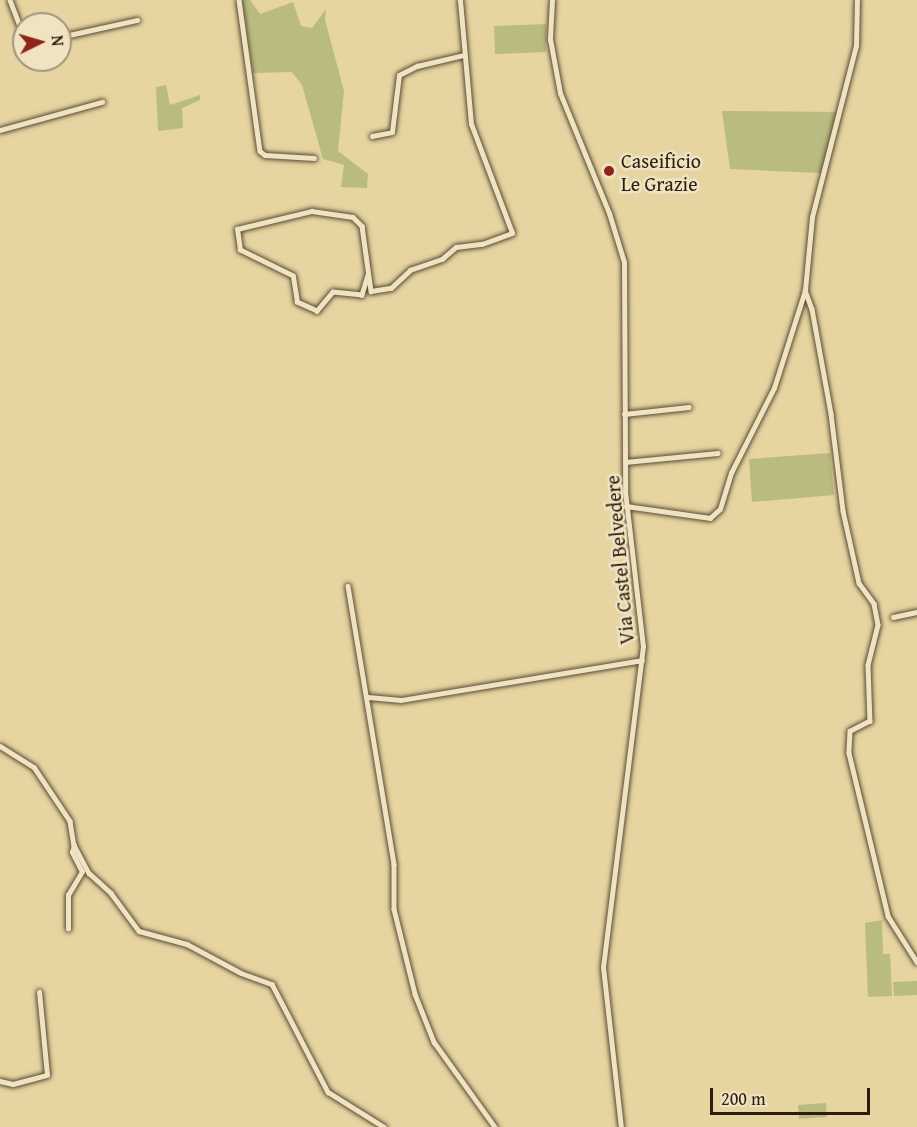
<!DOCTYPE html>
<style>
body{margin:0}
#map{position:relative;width:917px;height:1127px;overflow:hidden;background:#e6d4a1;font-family:"Gentium Book Plus",serif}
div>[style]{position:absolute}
.green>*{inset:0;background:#b9bb81}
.roads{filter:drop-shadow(0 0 2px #5a4c34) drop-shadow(0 0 2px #5a4c34)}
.minor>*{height:4.5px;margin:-2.25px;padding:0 2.25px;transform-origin:2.25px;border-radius:2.25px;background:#efe3c2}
.tertiary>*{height:5px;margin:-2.5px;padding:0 2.5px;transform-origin:2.5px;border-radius:2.5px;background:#efe3c2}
.dots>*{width:16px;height:16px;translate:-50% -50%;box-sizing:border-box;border:3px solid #efe3c2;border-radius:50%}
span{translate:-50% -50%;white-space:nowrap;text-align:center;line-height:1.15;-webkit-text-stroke:5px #efe3c2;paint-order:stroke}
.poi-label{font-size:20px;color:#2b1e10}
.left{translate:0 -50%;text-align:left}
.street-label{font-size:20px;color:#2b1e10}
.north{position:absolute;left:12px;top:12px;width:60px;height:60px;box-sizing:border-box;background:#efe3c2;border:2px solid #a1947b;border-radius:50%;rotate:85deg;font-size:16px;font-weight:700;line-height:24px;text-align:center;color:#2b1e10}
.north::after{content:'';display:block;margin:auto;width:21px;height:27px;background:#8f2418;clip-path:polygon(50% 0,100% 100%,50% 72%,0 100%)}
.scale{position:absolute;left:710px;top:1088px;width:160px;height:27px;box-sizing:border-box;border:3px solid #2b1e10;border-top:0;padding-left:8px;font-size:18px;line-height:21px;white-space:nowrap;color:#2b1e10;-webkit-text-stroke:4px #efe3c2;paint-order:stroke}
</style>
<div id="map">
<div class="green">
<div style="clip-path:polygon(242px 0,250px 0,260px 14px,293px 2px,301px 26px,312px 28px,326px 9px,325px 20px,344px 91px,338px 151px,368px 174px,367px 188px,341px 187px,344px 165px,323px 159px,302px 85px,292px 72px,253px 73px)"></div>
<div style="clip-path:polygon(546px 24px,546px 52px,495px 54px,494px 26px)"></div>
<div style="clip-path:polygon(166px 85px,170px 105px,200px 95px,200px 100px,182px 108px,183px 128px,158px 131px,156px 87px)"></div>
<div style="clip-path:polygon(722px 111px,837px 112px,821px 173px,730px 169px)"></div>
<div style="clip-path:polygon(830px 453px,834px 495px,752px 502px,749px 459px)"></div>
<div style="clip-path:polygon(882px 920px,883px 954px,890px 954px,892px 996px,868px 997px,865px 923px)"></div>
<div style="clip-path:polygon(917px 981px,917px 995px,894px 996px,893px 982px)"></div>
<div style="clip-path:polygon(826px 1103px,827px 1117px,799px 1119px,798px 1105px)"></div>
</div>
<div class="roads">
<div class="minor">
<div style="left:10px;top:0;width:39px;rotate:69deg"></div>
<div style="left:239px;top:0;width:152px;rotate:82.1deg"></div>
<div style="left:260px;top:151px;width:6px;rotate:39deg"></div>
<div style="left:265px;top:155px;width:49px;rotate:3.5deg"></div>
<div style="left:60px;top:37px;width:79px;rotate:-12.4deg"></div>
<div style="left:0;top:130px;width:106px;rotate:-15.4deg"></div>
<div style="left:372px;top:136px;width:20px;rotate:-11deg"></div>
<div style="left:392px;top:132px;width:57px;rotate:-83deg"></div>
<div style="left:399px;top:75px;width:20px;rotate:-27deg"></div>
<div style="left:417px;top:66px;width:48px;rotate:-13.2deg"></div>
<div style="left:368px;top:275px;width:21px;rotate:107deg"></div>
<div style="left:362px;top:295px;width:29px;rotate:-174deg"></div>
<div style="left:333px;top:292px;width:25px;rotate:130deg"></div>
<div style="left:317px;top:311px;width:22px;rotate:-156deg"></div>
<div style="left:297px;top:302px;width:26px;rotate:-99deg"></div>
<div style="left:293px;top:276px;width:59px;rotate:-153.9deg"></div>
<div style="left:240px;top:250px;width:21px;rotate:-98deg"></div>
<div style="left:237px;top:229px;width:77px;rotate:-13.5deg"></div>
<div style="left:312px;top:211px;width:41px;rotate:8.3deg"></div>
<div style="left:353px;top:217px;width:13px;rotate:45deg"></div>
<div style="left:362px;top:226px;width:66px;rotate:82.1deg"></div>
<div style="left:371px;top:291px;width:20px;rotate:-9deg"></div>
<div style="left:391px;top:288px;width:26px;rotate:-43deg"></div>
<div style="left:410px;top:270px;width:34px;rotate:-19deg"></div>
<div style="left:442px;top:259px;width:18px;rotate:-41deg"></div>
<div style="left:456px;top:247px;width:26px;rotate:-7deg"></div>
<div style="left:482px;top:244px;width:32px;rotate:-20deg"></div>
<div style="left:512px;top:233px;width:116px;rotate:-110.6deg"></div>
<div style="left:471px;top:124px;width:124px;rotate:-95.1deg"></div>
<div style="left:805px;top:290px;width:20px;rotate:70deg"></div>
<div style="left:812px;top:309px;width:107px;rotate:79.7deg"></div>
<div style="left:831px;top:414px;width:98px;rotate:82.9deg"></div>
<div style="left:843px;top:511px;width:74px;rotate:77.5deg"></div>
<div style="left:859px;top:583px;width:26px;rotate:54deg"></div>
<div style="left:874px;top:604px;width:21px;rotate:79deg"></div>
<div style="left:878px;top:625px;width:41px;rotate:104deg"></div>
<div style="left:868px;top:665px;width:56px;rotate:88deg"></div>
<div style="left:870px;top:721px;width:22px;rotate:153deg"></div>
<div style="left:850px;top:731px;width:22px;rotate:93deg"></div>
<div style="left:849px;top:753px;width:168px;rotate:76.5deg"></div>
<div style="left:888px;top:916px;width:54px;rotate:57.8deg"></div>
<div style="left:624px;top:414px;width:65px;rotate:-6.1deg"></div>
<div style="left:625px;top:462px;width:93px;rotate:-5.5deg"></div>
<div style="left:626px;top:506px;width:85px;rotate:8.1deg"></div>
<div style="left:710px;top:518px;width:13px;rotate:-42deg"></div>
<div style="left:720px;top:509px;width:38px;rotate:-73deg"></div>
<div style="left:731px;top:473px;width:95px;rotate:-63.2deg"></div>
<div style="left:774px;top:388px;width:103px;rotate:-72.4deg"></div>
<div style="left:805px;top:290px;width:73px;rotate:-84.5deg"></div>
<div style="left:812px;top:217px;width:177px;rotate:-75.6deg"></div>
<div style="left:856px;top:46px;width:46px;rotate:-88.8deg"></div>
<div style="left:348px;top:586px;width:282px;rotate:80.6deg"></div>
<div style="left:394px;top:864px;width:45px;rotate:90deg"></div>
<div style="left:394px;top:909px;width:88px;rotate:76.1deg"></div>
<div style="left:415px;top:994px;width:52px;rotate:68.4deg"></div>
<div style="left:434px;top:1042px;width:105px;rotate:54.3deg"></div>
<div style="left:893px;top:617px;width:25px;rotate:-12deg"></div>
<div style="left:368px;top:697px;width:33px;rotate:5deg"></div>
<div style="left:401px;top:700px;width:244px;rotate:-9.4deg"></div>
<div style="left:0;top:746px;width:40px;rotate:32deg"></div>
<div style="left:34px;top:767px;width:65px;rotate:56.3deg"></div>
<div style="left:70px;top:821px;width:24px;rotate:81deg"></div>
<div style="left:74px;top:845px;width:32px;rotate:62deg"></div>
<div style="left:89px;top:873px;width:30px;rotate:42deg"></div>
<div style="left:111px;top:893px;width:47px;rotate:53.6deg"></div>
<div style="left:139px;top:931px;width:50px;rotate:15.2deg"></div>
<div style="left:187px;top:944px;width:61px;rotate:28.2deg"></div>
<div style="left:241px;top:973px;width:33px;rotate:20deg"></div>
<div style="left:272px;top:984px;width:122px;rotate:62.6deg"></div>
<div style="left:328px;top:1092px;width:66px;rotate:32deg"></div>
<div style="left:68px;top:929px;width:34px;rotate:-90deg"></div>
<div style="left:68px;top:895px;width:27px;rotate:-59deg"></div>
<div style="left:82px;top:872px;width:22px;rotate:-117deg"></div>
<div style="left:72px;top:852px;width:7px;rotate:-74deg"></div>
<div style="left:0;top:1081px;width:13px;rotate:13deg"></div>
<div style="left:13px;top:1084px;width:35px;rotate:-15deg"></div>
<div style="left:47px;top:1075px;width:83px;rotate:-95.5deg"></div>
</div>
<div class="tertiary">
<div style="left:552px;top:0;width:39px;rotate:93deg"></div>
<div style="left:550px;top:39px;width:55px;rotate:79.5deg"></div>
<div style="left:560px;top:93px;width:130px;rotate:67.8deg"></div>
<div style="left:609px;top:213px;width:51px;rotate:73deg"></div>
<div style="left:624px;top:262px;width:229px;rotate:89.7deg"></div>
<div style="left:625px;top:491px;width:156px;rotate:83.4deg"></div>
<div style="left:643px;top:646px;width:323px;rotate:97.1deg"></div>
<div style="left:603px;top:967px;width:161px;rotate:83.6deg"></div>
</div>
</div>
<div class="dots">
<div style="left:609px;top:171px;background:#8f2418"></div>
</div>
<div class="poi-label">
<span class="left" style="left:621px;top:172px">Caseificio<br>Le Grazie</span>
</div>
<div class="street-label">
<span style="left:619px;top:560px;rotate:-95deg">Via Castel Belvedere</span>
</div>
<div class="north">N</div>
<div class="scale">200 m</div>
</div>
